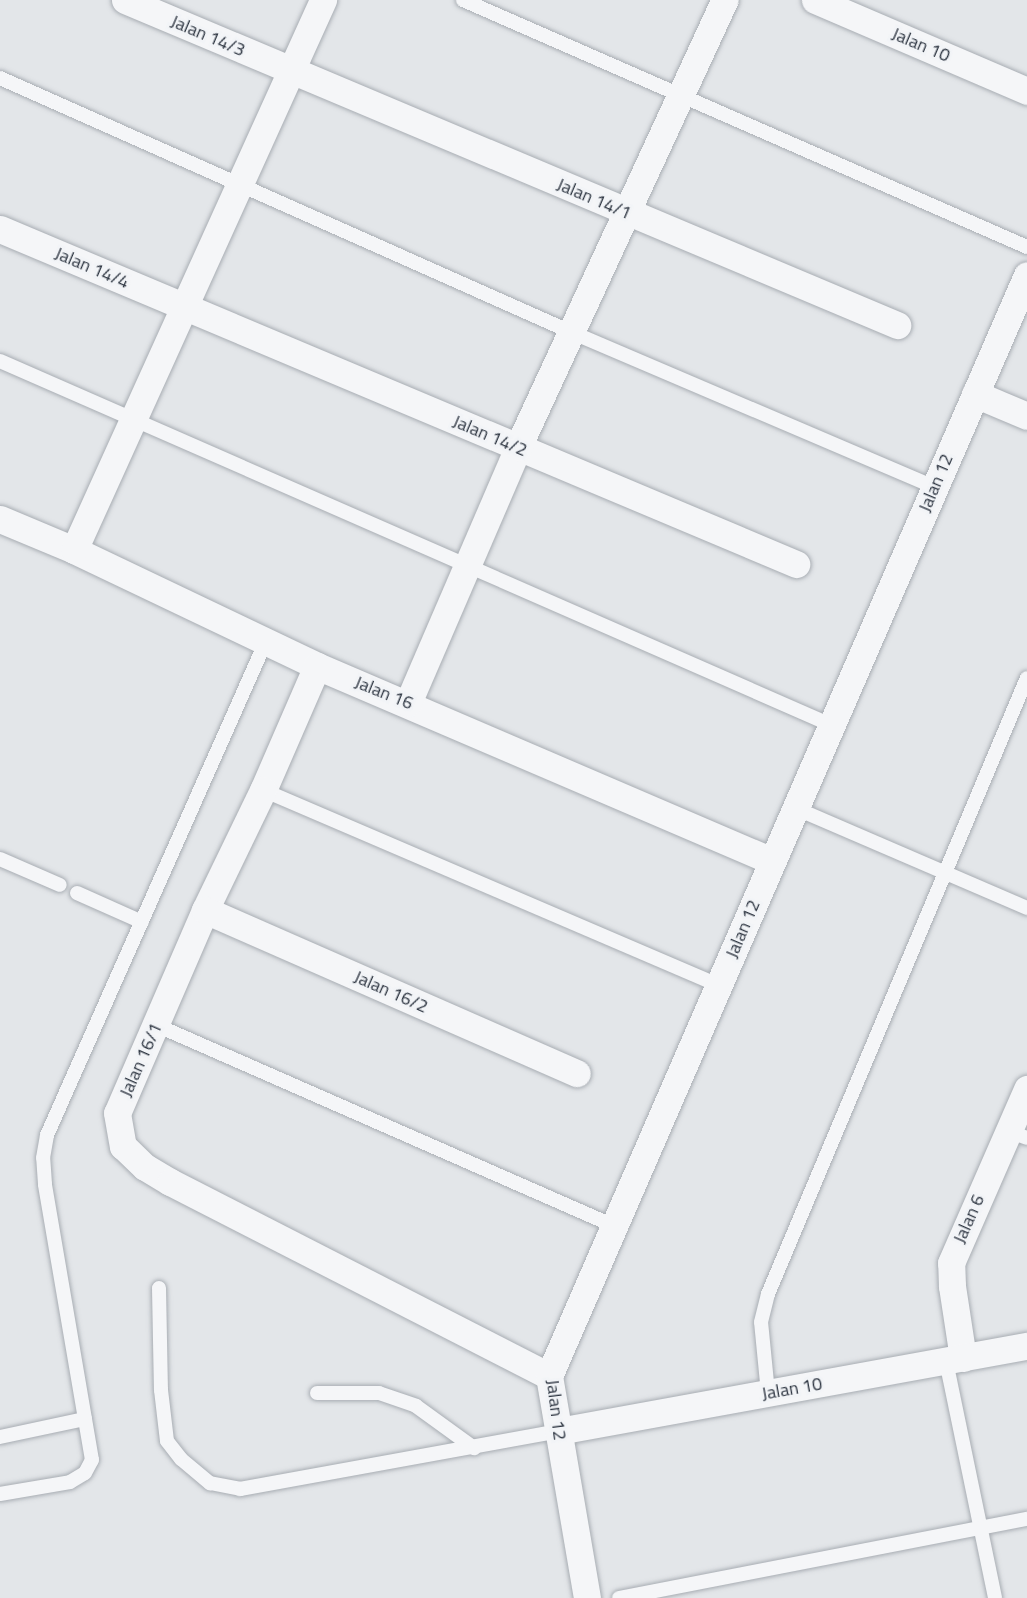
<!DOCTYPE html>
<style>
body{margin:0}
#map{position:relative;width:1027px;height:1598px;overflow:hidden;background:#e3e6e9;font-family:"Titillium Web",sans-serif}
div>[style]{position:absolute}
.roads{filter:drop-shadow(0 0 2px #a8adb3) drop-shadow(0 0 2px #a8adb3)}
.service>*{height:14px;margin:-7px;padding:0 7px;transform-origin:7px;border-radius:7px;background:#f5f6f8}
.minor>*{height:27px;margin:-13.5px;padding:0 13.5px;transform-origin:13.5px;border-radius:13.5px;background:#f5f6f8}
span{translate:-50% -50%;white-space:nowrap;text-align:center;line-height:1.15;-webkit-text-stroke:6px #f2f4f7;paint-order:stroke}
.street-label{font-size:18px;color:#2c3440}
</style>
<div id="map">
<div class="roads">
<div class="service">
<div style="left:463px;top:0;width:616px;rotate:23.65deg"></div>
<div style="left:0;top:78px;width:625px;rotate:23.98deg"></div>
<div style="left:571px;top:332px;width:396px;rotate:23.1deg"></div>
<div style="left:0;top:361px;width:907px;rotate:23.65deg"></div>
<div style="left:263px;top:790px;width:495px;rotate:23.2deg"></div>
<div style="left:795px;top:808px;width:253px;rotate:23.3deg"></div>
<div style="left:0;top:859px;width:65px;rotate:23.4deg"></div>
<div style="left:77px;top:893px;width:71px;rotate:24deg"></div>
<div style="left:156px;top:1025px;width:500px;rotate:23.69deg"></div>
<div style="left:1008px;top:1131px;width:20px;rotate:20deg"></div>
<div style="left:159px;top:1288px;width:102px;rotate:88.9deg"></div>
<div style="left:161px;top:1390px;width:51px;rotate:83.3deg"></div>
<div style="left:167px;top:1441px;width:23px;rotate:52deg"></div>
<div style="left:181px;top:1459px;width:38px;rotate:40deg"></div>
<div style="left:210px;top:1483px;width:31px;rotate:11deg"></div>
<div style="left:240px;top:1489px;width:323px;rotate:-10.3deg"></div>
<div style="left:946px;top:1361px;width:242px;rotate:78.3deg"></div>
<div style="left:317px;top:1393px;width:62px"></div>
<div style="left:379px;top:1393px;width:39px;rotate:19deg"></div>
<div style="left:416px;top:1406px;width:72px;rotate:35.9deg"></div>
<div style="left:768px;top:1393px;width:71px;rotate:-95.6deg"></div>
<div style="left:761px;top:1322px;width:29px;rotate:-76deg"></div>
<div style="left:768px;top:1294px;width:668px;rotate:-67.2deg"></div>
<div style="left:0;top:1437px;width:87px;rotate:-12deg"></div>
<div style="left:0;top:1494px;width:71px;rotate:-9.7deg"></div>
<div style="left:70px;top:1482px;width:17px;rotate:-31deg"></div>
<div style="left:85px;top:1473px;width:15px;rotate:-62deg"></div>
<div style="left:92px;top:1460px;width:280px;rotate:-99.7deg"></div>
<div style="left:45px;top:1184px;width:26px;rotate:-94deg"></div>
<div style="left:43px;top:1158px;width:23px;rotate:-80deg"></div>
<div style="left:47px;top:1135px;width:540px;rotate:-66.09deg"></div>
<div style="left:619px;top:1598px;width:416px;rotate:-11deg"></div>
</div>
<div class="minor">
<div style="left:125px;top:0;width:838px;rotate:22.83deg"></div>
<div style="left:815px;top:0;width:231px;rotate:23.2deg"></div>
<div style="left:0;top:229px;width:864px;rotate:22.82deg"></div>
<div style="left:975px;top:394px;width:56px;rotate:22.9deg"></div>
<div style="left:0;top:519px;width:80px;rotate:22.7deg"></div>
<div style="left:74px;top:550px;width:269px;rotate:25.5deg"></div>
<div style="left:317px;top:666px;width:495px;rotate:23.2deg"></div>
<div style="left:74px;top:550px;width:604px;rotate:-65.64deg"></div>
<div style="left:317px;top:666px;width:135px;rotate:113.5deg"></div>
<div style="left:263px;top:790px;width:133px;rotate:115.8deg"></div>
<div style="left:205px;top:910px;width:221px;rotate:113.4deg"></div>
<div style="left:117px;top:1113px;width:34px;rotate:80deg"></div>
<div style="left:123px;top:1146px;width:30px;rotate:44deg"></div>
<div style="left:145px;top:1167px;width:29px;rotate:31deg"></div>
<div style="left:170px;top:1182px;width:426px;rotate:27.1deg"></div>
<div style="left:408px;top:703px;width:279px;rotate:-66.7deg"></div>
<div style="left:518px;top:447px;width:493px;rotate:-65.2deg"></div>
<div style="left:205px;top:910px;width:406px;rotate:23.7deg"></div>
<div style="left:963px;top:1358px;width:73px;rotate:-98.7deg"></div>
<div style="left:952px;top:1286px;width:23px;rotate:-92deg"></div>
<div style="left:951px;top:1263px;width:190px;rotate:-66.4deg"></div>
<div style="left:558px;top:1431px;width:477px;rotate:-10.3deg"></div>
<div style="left:587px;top:1598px;width:225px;rotate:-99.7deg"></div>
<div style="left:549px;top:1376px;width:1200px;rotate:-66.53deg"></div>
</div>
</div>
<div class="street-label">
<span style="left:208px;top:36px;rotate:23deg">Jalan 14/3</span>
<span style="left:921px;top:45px;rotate:23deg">Jalan 10</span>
<span style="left:594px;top:199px;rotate:23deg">Jalan 14/1</span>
<span style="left:92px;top:268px;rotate:23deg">Jalan 14/4</span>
<span style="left:490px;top:436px;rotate:23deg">Jalan 14/2</span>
<span style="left:936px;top:483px;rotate:-67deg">Jalan 12</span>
<span style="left:384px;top:693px;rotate:22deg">Jalan 16</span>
<span style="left:743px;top:929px;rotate:-67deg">Jalan 12</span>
<span style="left:391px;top:992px;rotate:24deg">Jalan 16/2</span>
<span style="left:141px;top:1060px;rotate:-66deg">Jalan 16/1</span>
<span style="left:969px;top:1219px;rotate:-66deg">Jalan 6</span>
<span style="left:792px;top:1389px;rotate:-10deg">Jalan 10</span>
<span style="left:556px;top:1410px;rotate:83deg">Jalan 12</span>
</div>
</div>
